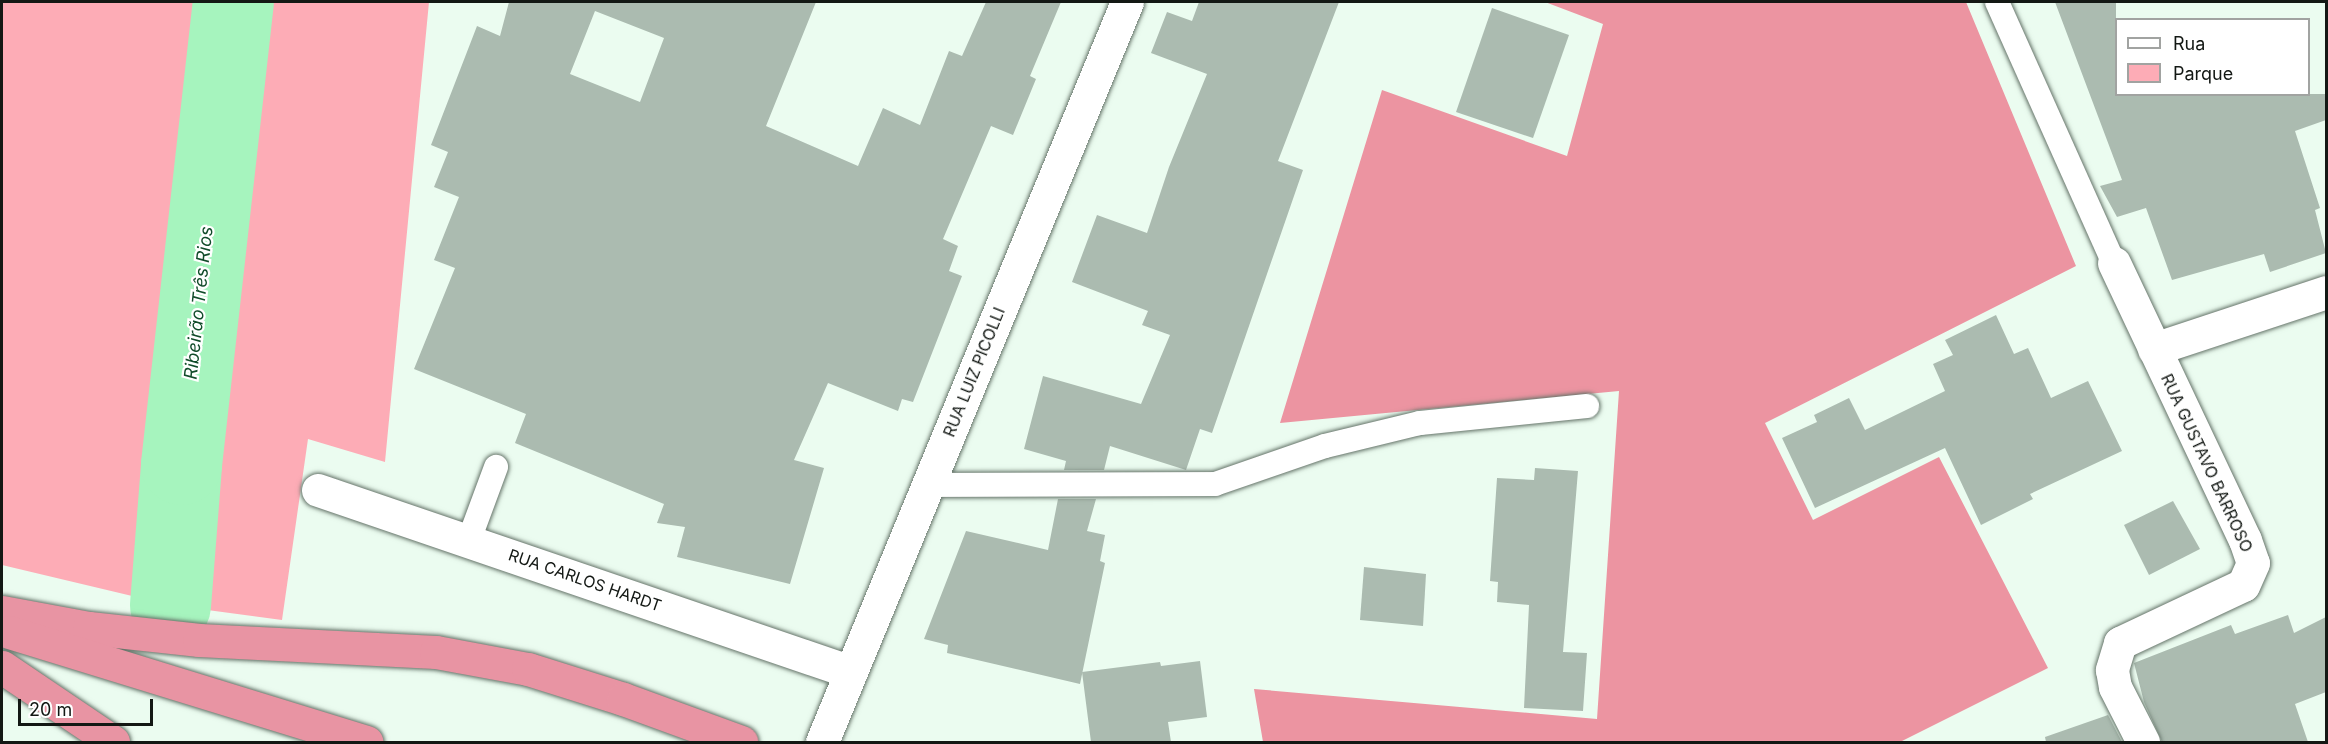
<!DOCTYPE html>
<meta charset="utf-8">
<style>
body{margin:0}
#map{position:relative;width:2328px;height:744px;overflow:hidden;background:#ebfcf0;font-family:Inter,sans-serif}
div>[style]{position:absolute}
.green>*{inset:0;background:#fdacb6}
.forest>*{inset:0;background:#ec94a1}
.river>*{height:81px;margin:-40.5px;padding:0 40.5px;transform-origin:40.5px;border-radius:40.5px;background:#a6f4be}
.building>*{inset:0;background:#abbbb0}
.roads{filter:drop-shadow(0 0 2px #657469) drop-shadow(0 0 2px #657469)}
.service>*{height:24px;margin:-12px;padding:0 12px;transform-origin:12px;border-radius:12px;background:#fff}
.minor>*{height:33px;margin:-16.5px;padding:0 16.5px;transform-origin:16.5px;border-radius:16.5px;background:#fff}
.tertiary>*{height:33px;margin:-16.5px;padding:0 16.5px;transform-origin:16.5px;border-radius:16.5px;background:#fff}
.trunk>*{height:33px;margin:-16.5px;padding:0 16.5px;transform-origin:16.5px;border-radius:16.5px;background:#e894a3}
span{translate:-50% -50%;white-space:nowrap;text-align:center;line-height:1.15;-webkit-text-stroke:4.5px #fff;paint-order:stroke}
.street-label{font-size:16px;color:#131814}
.water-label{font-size:18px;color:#114c2a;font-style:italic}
.frame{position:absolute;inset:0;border:3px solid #131814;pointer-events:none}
.legend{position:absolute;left:2115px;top:18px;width:195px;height:78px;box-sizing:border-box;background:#fff;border:2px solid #a1a3a1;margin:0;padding:8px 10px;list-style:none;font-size:18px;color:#131814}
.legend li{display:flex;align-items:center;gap:12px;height:30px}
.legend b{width:30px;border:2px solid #a1a3a1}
.scale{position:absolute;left:18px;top:699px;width:135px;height:27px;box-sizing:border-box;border:3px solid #131814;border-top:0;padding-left:8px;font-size:18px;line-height:21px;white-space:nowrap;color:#131814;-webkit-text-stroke:4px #fff;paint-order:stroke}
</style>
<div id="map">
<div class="green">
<div style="clip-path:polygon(2px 2px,429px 2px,385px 462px,308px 439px,282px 620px,170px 605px,2px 565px)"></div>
</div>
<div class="forest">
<div style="clip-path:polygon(1545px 2px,1966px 2px,2076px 266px,1765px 423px,1813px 520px,1939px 457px,2048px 668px,1900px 742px,1263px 742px,1254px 689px,1597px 719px,1619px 391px,1280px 423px,1382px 90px,1567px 156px,1603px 24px)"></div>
</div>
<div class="river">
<div style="left:170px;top:605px;width:141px;rotate:-85.5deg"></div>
<div style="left:181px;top:464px;width:465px;rotate:-83.6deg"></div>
</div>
<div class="building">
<div style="clip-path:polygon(evenodd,509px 2px,816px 2px,766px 126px,858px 166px,883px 108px,920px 125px,949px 51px,962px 56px,986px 2px,1061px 2px,1030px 76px,1036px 79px,1013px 135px,991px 126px,943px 239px,958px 246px,949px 271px,962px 276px,913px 402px,902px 399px,898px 411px,828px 383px,794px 460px,824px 468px,790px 584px,677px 557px,685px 527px,657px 523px,664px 504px,515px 443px,526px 414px,414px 369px,455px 268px,434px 260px,459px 197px,434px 187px,448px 152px,431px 145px,477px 26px,500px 36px,509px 2px,595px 11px,664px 38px,640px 102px,570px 74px,595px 11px)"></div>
<div style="clip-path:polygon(1199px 2px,1339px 2px,1278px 161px,1303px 170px,1212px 433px,1200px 429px,1186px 470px,1110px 446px,1104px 470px,1064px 470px,1066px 461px,1024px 449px,1043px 376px,1141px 404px,1170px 335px,1142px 325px,1148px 311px,1072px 282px,1097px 215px,1147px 233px,1169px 167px,1207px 74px,1151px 53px,1167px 12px,1192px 21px)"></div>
<div style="clip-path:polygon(2055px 2px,2116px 2px,2116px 94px,2326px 94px,2326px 120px,2295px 131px,2320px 208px,2315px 210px,2326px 253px,2270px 272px,2264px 254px,2172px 280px,2146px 208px,2117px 217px,2100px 186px,2122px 180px)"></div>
<div style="clip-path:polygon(1492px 8px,1569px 35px,1533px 138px,1456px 112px)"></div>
<div style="clip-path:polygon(1996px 315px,2014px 354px,2028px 348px,2051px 398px,2088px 381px,2122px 451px,2030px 494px,2033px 499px,1981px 525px,1945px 448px,1815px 508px,1782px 438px,1817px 422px,1814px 415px,1849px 398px,1865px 430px,1945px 391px,1933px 364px,1953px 355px,1945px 340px)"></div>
<div style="clip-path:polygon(1535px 468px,1578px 471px,1563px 652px,1587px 653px,1583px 711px,1524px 708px,1529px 605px,1497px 602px,1498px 582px,1490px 581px,1497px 478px,1534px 480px)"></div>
<div style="clip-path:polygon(1058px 499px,1096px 499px,1087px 531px,1105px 535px,1100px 561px,1105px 563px,1080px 684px,947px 653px,948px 645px,924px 639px,966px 531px,1048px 550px)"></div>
<div style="clip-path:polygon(2173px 501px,2200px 549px,2149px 575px,2124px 525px)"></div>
<div style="clip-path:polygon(1364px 567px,1426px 574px,1423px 626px,1360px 620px)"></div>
<div style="clip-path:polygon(2288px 615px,2294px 633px,2326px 617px,2326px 692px,2295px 704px,2308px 742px,2162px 742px,2144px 702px,2134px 663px,2231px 625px,2235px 634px)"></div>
<div style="clip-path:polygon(1200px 661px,1207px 717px,1168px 722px,1171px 742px,1091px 742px,1082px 672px,1160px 662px,1161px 666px)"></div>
<div style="clip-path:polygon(2108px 715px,2122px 742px,2046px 742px,2045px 737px)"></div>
</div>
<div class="roads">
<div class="service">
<div style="left:1997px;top:2px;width:286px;rotate:65.9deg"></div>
<div style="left:928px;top:485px;width:287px;rotate:-0.2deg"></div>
<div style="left:1215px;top:484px;width:116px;rotate:-19.1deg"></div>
<div style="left:1325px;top:446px;width:98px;rotate:-13.6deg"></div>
<div style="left:1420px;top:423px;width:168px;rotate:-5.8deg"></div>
<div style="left:469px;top:540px;width:78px;rotate:-69.7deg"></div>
</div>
<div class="minor">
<div style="left:2114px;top:263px;width:306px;rotate:64.7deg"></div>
<div style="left:2245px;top:540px;width:24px;rotate:71deg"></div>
<div style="left:2253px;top:563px;width:24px;rotate:114deg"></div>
<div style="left:2243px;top:585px;width:136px;rotate:154.8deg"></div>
<div style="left:2120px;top:643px;width:28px;rotate:107deg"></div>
<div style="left:2112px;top:670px;width:17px;rotate:80deg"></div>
<div style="left:2115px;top:687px;width:62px;rotate:63deg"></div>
<div style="left:2154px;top:349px;width:181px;rotate:-18.3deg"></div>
<div style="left:318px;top:490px;width:563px;rotate:18.85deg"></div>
</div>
<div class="tertiary">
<div style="left:822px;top:742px;width:800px;rotate:-67.6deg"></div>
</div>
<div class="trunk">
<div style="left:2px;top:612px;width:88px;rotate:10.4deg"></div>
<div style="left:89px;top:628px;width:111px;rotate:6.2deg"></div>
<div style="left:199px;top:640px;width:237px;rotate:2.9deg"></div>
<div style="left:436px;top:652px;width:94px;rotate:10.5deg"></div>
<div style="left:528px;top:669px;width:100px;rotate:17.5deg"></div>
<div style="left:623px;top:699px;width:126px;rotate:20deg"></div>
<div style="left:9px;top:632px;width:374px;rotate:17.1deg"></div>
<div style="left:2px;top:667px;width:134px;rotate:34deg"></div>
</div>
</div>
<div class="street-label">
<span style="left:974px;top:372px;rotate:-68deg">RUA LUIZ PICOLLI</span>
<span style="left:2207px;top:463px;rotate:65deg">RUA GUSTAVO BARROSO</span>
<span style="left:585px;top:580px;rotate:19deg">RUA CARLOS HARDT</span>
</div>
<div class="water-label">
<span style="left:199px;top:303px;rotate:-84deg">Ribeirão Três Rios</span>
</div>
<div class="frame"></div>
<ul class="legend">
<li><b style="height:8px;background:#fff"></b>Rua</li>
<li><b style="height:16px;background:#fdacb6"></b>Parque</li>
</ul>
<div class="scale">20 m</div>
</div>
